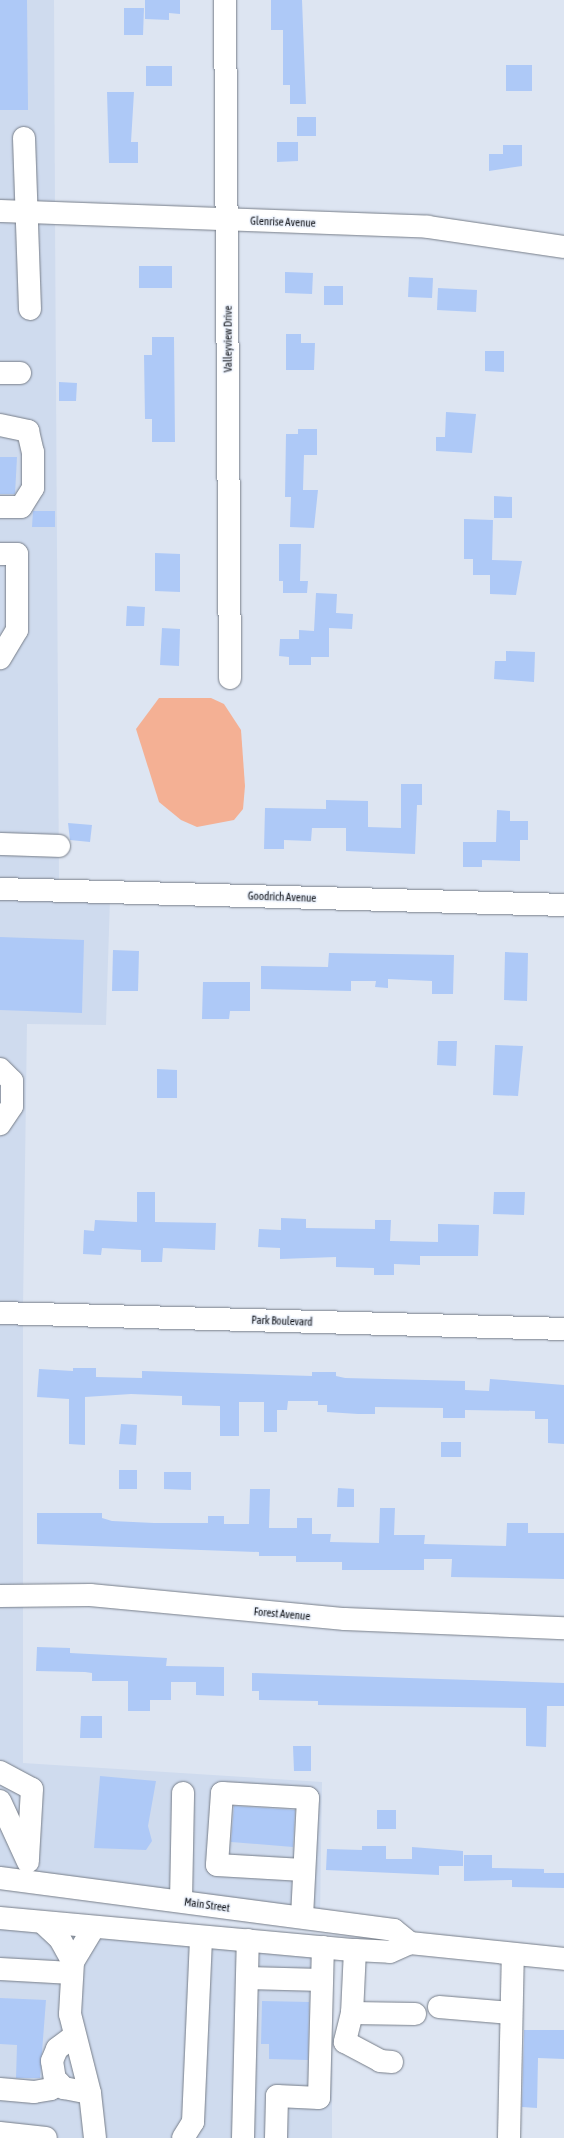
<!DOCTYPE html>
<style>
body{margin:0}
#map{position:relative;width:564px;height:2138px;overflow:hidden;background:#dde5f2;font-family:"Asap Condensed",sans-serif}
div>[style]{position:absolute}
.built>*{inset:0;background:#cfdbee}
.water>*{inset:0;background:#f4b094}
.building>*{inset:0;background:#aec9f7}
.roads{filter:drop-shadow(0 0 1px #777e89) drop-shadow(0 0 1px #777e89)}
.minor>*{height:22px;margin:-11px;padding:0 11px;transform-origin:11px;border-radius:11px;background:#fff}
span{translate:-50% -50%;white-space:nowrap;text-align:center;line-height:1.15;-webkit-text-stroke:3px #ecf2fc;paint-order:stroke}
.street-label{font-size:11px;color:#0d0f14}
</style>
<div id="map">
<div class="built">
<div style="clip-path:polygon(0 0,54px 0,55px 209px,0 205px)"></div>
<div style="clip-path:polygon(0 216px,55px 220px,59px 885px,0 884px)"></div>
<div style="clip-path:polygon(0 895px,110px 898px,106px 1025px,27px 1024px,23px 1308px,0 1308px)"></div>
<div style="clip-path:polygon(0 1321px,23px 1322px,23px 1763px,322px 1782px,320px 1919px,0 1878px)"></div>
<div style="clip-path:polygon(0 1924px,332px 1957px,332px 2138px,0 2138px)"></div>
</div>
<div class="water">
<div style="clip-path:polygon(159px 698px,211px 698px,224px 704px,241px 730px,245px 786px,243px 809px,234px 820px,197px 827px,181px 820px,159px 802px,136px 729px)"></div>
</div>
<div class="building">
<div style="clip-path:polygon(0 0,27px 0,28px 110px,0 110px)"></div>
<div style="clip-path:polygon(145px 0,180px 0,180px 14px,169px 13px,169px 20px,145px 19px)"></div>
<div style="clip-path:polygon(271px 0,302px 0,306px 104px,290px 104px,290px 85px,283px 85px,283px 30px,271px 30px)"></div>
<div style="clip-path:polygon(124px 8px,144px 8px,143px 35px,124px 35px)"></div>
<div style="clip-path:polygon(506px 65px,532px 65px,532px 91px,506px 91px)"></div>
<div style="clip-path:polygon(146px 66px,172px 66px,172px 86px,146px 86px)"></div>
<div style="clip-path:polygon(107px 92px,134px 92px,131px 142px,138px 142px,138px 163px,109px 163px)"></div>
<div style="clip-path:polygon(297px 117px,316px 117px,316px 136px,297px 136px)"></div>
<div style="clip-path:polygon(277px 142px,298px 142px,298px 161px,277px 162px)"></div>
<div style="clip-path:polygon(503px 145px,522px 145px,522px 166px,489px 171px,489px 154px,503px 154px)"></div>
<div style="clip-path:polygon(139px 266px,172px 266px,172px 288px,139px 288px)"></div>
<div style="clip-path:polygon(285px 272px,313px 273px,312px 294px,285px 293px)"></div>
<div style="clip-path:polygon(409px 277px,433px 278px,432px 298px,408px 297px)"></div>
<div style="clip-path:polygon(324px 286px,343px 286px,343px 305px,324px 305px)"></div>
<div style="clip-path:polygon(438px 288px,477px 290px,476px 312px,437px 310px)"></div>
<div style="clip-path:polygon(286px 334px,301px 334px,301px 343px,315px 343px,314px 370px,286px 370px)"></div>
<div style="clip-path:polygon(152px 337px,174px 337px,175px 442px,152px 442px,152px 419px,145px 419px,144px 355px,152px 355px)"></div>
<div style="clip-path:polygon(485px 351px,504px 351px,504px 372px,485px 371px)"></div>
<div style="clip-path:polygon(59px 382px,77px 383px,76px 401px,59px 401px)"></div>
<div style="clip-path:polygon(446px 412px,476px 414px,472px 453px,436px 451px,436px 437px,445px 437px)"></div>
<div style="clip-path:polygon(298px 429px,317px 429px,317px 455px,304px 455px,303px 490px,318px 490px,314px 528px,290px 527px,291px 497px,285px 497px,286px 434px,298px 434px)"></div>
<div style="clip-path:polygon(0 457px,17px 457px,15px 494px,0 494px)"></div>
<div style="clip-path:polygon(494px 496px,512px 497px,512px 518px,494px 518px)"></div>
<div style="clip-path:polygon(33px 511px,55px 511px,55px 527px,32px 527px)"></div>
<div style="clip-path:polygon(464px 519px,493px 520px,492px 560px,522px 561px,516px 595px,490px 594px,490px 575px,473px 575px,473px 559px,464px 559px)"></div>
<div style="clip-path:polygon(279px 544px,301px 544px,300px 581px,308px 581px,307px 593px,283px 593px,283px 581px,279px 581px)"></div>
<div style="clip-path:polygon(155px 553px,180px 554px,180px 592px,155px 591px)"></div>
<div style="clip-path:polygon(316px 593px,337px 594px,336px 613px,353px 614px,352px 629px,329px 628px,329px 657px,311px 657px,311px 665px,289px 665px,289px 657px,279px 656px,280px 639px,299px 639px,299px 630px,314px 631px)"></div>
<div style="clip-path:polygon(127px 606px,145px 607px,144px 626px,126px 626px)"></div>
<div style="clip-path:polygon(162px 628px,180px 629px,179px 666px,160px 665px)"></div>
<div style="clip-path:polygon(506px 651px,535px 652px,534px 682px,494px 679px,495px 661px,506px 661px)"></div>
<div style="clip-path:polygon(401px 784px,422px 784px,422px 805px,417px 805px,415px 854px,346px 851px,346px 828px,312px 828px,311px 841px,284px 840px,284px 849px,264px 849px,265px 808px,326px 809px,326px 800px,368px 801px,368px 827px,401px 828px)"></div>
<div style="clip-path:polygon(497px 810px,510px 811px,510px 821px,528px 821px,528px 840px,520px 840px,520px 861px,482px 860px,482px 867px,463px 867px,463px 842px,496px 842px)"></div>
<div style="clip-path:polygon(68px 823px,92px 825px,90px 842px,70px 840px)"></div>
<div style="clip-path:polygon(0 937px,84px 940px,82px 1013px,0 1010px)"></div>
<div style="clip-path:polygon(113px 950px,139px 951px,138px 991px,112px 991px)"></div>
<div style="clip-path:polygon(505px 952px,528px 953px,527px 1001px,504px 1000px)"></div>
<div style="clip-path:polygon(329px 953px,454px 955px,453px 994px,432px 994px,432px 981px,388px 979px,388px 988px,375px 987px,376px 981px,351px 981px,351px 991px,261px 989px,261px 966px,328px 967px)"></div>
<div style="clip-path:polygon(203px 982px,250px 982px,250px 1011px,230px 1011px,229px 1019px,202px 1019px)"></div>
<div style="clip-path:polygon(438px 1041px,457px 1041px,456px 1066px,437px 1065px)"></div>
<div style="clip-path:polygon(495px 1045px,523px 1046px,518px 1096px,493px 1095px)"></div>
<div style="clip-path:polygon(157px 1069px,177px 1070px,177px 1098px,157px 1098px)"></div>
<div style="clip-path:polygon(137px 1192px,155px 1192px,155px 1222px,216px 1223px,215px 1250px,163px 1248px,162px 1262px,141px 1262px,141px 1250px,102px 1248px,101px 1255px,83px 1254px,84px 1230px,94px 1231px,95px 1220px,137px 1222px)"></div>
<div style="clip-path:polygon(494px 1192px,525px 1192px,524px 1215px,493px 1214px)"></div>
<div style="clip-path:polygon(281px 1218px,306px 1219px,306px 1228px,375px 1229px,375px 1220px,391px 1220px,390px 1241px,438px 1242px,438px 1224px,479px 1225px,478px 1256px,420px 1256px,420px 1265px,394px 1264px,394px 1275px,374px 1275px,374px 1268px,336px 1267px,336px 1257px,280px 1259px,280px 1248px,258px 1247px,259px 1229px,281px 1230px)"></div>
<div style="clip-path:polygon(73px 1368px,96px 1368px,96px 1377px,142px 1378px,142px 1371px,312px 1376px,312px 1372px,336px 1372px,336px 1376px,345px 1378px,465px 1381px,465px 1390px,489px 1391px,490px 1379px,564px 1385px,564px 1444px,548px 1443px,548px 1419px,535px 1419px,535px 1411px,465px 1410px,465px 1418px,443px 1418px,443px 1408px,375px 1407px,375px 1414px,358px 1414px,327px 1412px,327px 1405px,318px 1405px,318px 1401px,288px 1401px,287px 1410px,277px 1410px,277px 1432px,264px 1432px,264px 1402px,239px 1402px,239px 1436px,220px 1436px,220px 1406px,182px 1405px,182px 1396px,131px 1394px,85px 1397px,85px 1445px,69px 1444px,69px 1399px,37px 1397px,39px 1369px,73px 1371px)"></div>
<div style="clip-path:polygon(121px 1424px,137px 1425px,136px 1445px,119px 1444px)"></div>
<div style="clip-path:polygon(441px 1442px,461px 1442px,461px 1457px,441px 1457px)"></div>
<div style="clip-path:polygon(119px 1470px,137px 1470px,137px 1489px,119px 1489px)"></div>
<div style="clip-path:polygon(164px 1472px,191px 1472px,191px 1490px,164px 1489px)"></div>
<div style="clip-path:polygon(338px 1488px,354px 1489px,354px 1507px,337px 1507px)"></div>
<div style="clip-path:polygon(250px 1489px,270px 1489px,269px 1528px,297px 1528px,297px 1518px,312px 1518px,312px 1534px,331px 1534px,330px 1542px,379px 1543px,380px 1508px,395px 1508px,394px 1535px,425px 1535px,424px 1544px,506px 1546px,507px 1523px,528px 1523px,528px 1533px,564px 1533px,564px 1579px,451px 1577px,452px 1559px,424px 1559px,424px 1570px,342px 1570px,342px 1562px,296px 1562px,296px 1556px,259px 1556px,259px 1552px,37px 1544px,37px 1513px,102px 1513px,102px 1518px,112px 1521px,154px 1523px,208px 1523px,208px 1516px,224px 1516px,224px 1524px,249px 1524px)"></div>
<div style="clip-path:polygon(37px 1647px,70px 1648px,70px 1653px,167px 1658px,166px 1666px,224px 1667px,224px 1696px,196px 1695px,196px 1682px,171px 1682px,171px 1700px,150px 1700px,150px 1711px,128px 1711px,128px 1681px,92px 1681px,92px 1673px,85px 1672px,36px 1671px)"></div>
<div style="clip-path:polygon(252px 1673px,564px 1683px,564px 1706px,547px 1706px,546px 1747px,526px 1746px,526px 1708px,318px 1705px,318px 1701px,259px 1700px,259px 1691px,252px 1691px)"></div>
<div style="clip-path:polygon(81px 1716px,102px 1716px,102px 1738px,80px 1738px)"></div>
<div style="clip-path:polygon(293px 1746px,311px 1746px,311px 1771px,294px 1771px)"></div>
<div style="clip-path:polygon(100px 1776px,156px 1781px,148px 1826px,152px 1841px,146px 1850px,94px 1848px)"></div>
<div style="clip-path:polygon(234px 1806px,295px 1810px,293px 1847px,231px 1842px)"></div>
<div style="clip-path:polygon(377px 1810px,396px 1810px,396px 1829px,377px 1829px)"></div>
<div style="clip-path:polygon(362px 1846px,386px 1846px,386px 1859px,412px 1859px,412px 1847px,463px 1851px,463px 1866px,439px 1866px,439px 1875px,326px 1870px,327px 1849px,362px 1850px)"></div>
<div style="clip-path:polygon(464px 1855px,492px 1855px,492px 1868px,544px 1869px,544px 1873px,564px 1873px,564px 1888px,512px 1887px,512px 1880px,464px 1881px)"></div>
<div style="clip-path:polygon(0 1998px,46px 2000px,40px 2078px,16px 2078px,17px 2045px,0 2044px)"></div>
<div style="clip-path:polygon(262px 2001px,309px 2002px,308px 2060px,269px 2059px,269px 2044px,261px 2044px)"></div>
<div style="clip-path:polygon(524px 2030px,564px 2030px,564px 2059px,538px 2058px,537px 2108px,522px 2107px)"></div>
</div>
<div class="roads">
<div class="minor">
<div style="left:225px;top:0;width:678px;rotate:89.58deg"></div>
<div style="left:24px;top:138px;width:171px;rotate:88deg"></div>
<div style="left:0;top:211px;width:428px;rotate:2.1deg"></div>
<div style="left:428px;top:227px;width:137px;rotate:8.4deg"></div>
<div style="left:0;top:373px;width:20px"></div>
<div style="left:0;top:425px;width:29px;rotate:12deg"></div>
<div style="left:28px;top:431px;width:22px;rotate:77deg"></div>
<div style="left:33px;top:452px;width:36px;rotate:90deg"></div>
<div style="left:33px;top:488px;width:22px;rotate:122deg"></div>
<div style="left:21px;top:507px;width:21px;rotate:180deg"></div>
<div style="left:0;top:554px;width:17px"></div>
<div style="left:17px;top:554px;width:76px;rotate:90deg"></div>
<div style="left:17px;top:630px;width:33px;rotate:121deg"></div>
<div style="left:0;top:844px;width:59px;rotate:1.9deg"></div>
<div style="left:0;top:889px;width:564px;rotate:1.62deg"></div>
<div style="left:0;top:1069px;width:17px;rotate:45deg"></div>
<div style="left:12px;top:1081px;width:25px;rotate:90deg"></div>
<div style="left:12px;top:1106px;width:22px;rotate:124deg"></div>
<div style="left:0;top:1313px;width:564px;rotate:1.62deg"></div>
<div style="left:0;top:1596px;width:90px;rotate:-0.6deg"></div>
<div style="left:90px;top:1595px;width:256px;rotate:5.4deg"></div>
<div style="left:345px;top:1619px;width:219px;rotate:2.4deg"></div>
<div style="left:0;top:1772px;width:36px;rotate:28deg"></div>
<div style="left:32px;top:1789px;width:69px;rotate:93.3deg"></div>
<div style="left:0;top:1801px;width:67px;rotate:65.3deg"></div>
<div style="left:0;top:1878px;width:397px;rotate:7.5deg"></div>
<div style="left:394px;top:1930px;width:21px;rotate:39deg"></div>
<div style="left:181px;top:1901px;width:108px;rotate:-88.9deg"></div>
<div style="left:302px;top:1917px;width:119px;rotate:-87.1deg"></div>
<div style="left:308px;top:1798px;width:86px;rotate:-176.7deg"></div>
<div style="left:222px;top:1793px;width:72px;rotate:94deg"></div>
<div style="left:217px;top:1865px;width:86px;rotate:3.3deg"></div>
<div style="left:0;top:1918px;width:356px;rotate:5.2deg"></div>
<div style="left:355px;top:1950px;width:35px;rotate:3deg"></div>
<div style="left:390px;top:1952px;width:22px;rotate:-24deg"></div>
<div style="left:410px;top:1943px;width:155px;rotate:5.9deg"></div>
<div style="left:43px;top:1923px;width:23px;rotate:43deg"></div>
<div style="left:60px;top:1939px;width:26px;rotate:61deg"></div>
<div style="left:94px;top:1927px;width:41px;rotate:121deg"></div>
<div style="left:73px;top:1962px;width:52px;rotate:93.3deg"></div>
<div style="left:70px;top:2014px;width:81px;rotate:75.8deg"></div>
<div style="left:90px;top:2093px;width:45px;rotate:83.7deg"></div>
<div style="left:355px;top:1950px;width:63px;rotate:92.7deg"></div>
<div style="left:352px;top:2013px;width:30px;rotate:104deg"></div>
<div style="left:345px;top:2042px;width:40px;rotate:28deg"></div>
<div style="left:380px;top:2061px;width:12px;rotate:5deg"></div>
<div style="left:0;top:1969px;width:72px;rotate:3.2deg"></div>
<div style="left:247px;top:1978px;width:75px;rotate:1.5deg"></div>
<div style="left:439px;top:2007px;width:72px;rotate:4.8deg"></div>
<div style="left:352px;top:2013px;width:63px;rotate:0.9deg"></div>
<div style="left:74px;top:2036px;width:21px;rotate:143deg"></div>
<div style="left:57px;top:2049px;width:13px;rotate:113deg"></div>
<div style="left:52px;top:2061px;width:18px;rotate:81deg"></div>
<div style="left:55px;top:2079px;width:13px;rotate:45deg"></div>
<div style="left:64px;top:2088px;width:26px;rotate:11deg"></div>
<div style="left:0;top:2089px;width:34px;rotate:5deg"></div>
<div style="left:34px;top:2092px;width:17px;rotate:-10deg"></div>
<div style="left:51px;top:2089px;width:10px;rotate:-37deg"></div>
<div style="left:0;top:2133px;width:46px;rotate:6.2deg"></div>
<div style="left:183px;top:2138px;width:19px;rotate:-58deg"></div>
<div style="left:193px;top:2122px;width:185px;rotate:-87.5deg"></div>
<div style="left:243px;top:2138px;width:198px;rotate:-88.6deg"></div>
<div style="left:276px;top:2138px;width:42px;rotate:-88.6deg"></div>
<div style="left:277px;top:2096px;width:42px;rotate:2.7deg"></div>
<div style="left:319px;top:2098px;width:151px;rotate:-88.5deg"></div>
<div style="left:509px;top:2138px;width:184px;rotate:-88.8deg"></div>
</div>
</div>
<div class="street-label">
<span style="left:283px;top:222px;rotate:2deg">Glenrise Avenue</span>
<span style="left:228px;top:339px;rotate:-90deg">Valleyview Drive</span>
<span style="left:282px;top:897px;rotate:2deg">Goodrich Avenue</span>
<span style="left:282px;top:1321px;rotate:2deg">Park Boulevard</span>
<span style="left:282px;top:1614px;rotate:5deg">Forest Avenue</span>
<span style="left:207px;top:1905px;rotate:8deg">Main Street</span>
</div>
</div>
